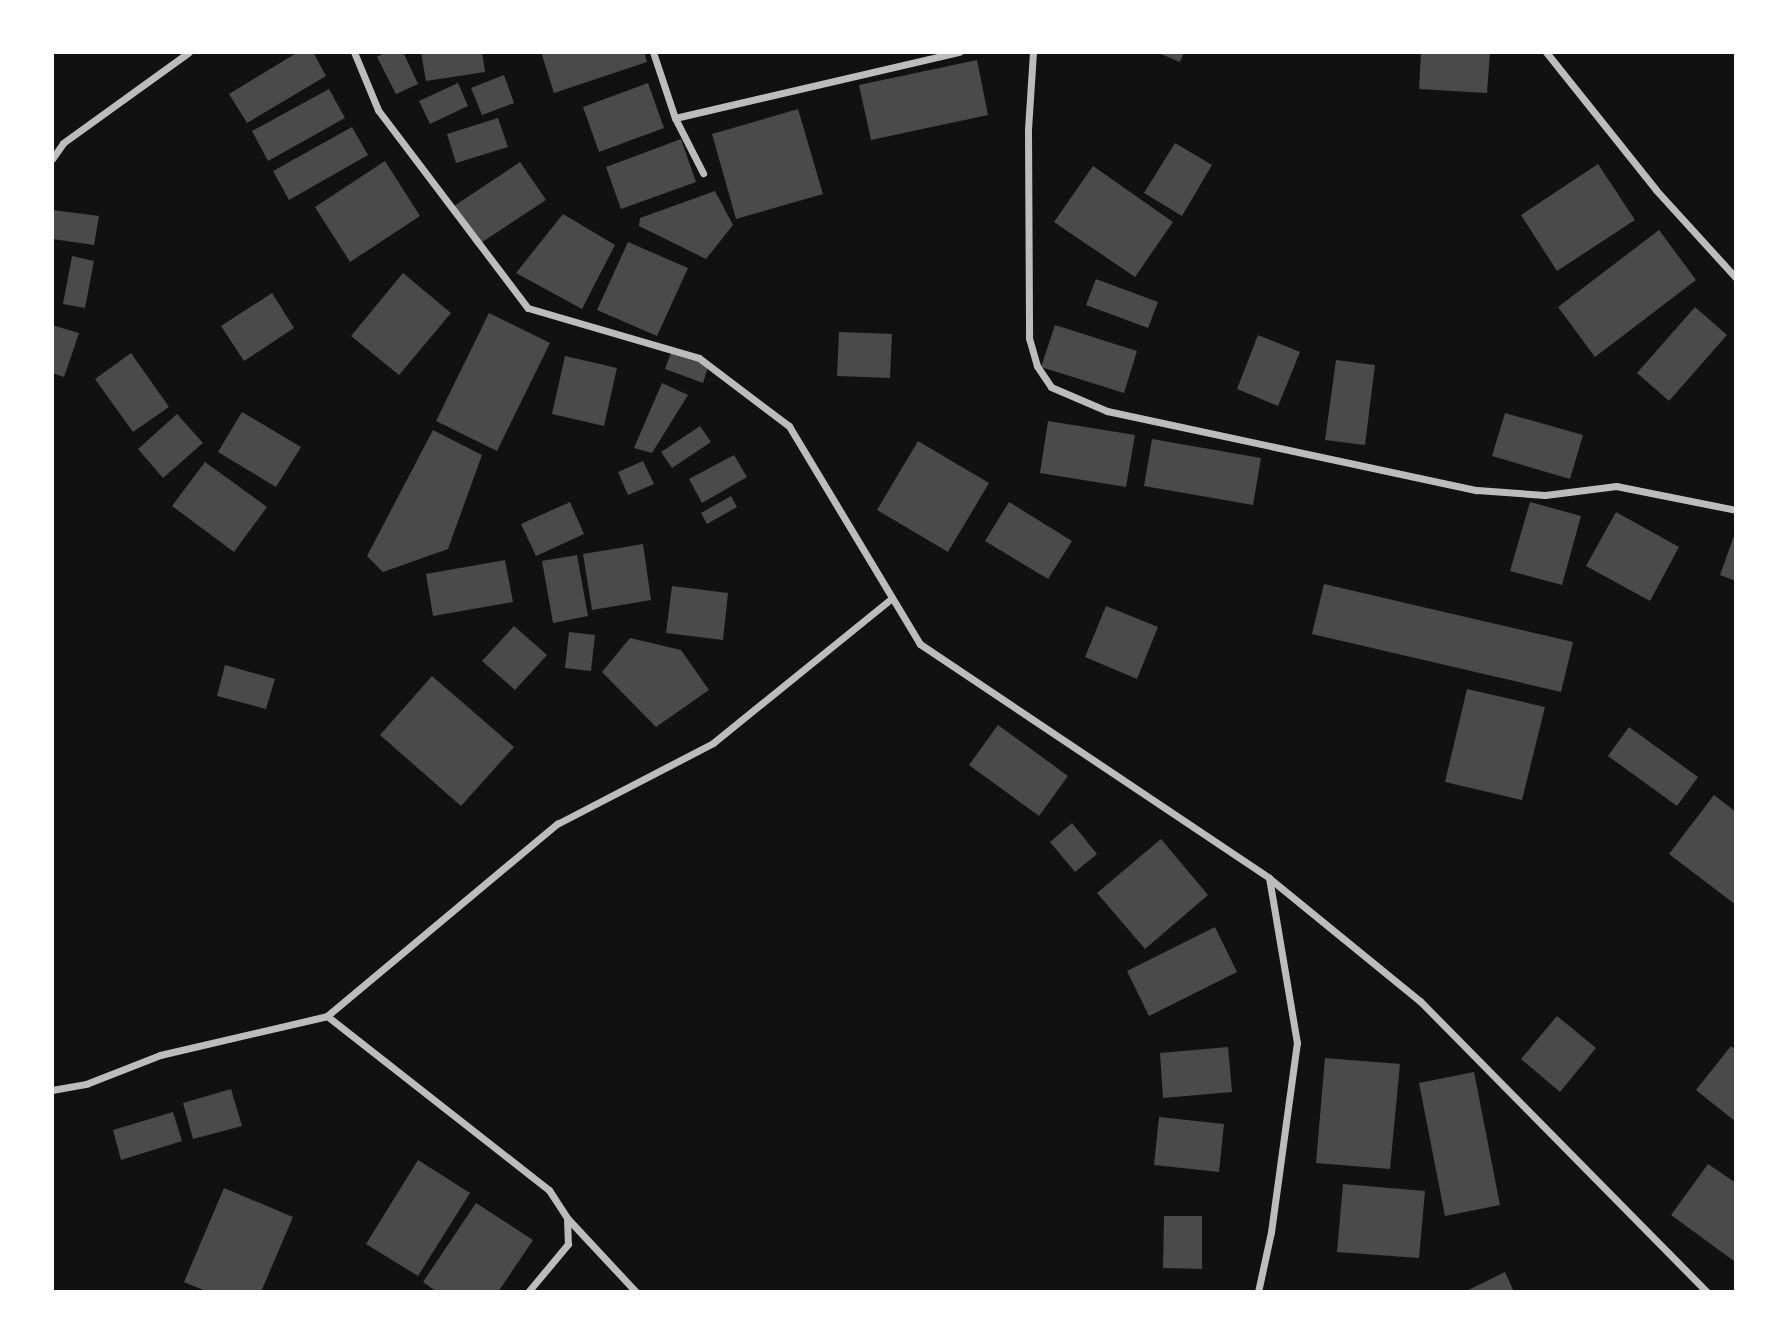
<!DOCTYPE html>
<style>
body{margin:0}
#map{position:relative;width:1788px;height:1344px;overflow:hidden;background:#111;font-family:"Source Sans 3",sans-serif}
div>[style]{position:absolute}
.building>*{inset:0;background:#4a4a4a}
.minor>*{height:7px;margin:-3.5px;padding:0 3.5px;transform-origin:3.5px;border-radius:3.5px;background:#bcbcbc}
span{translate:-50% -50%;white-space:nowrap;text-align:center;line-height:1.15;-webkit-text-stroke:7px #fff;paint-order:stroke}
.frame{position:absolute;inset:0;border:54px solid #fff;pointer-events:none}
</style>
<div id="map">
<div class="building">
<div style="clip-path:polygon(298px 52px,313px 52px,326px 76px,247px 123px,229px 94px)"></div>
<div style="clip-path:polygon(386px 52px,403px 52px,418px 84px,396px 94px,377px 57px)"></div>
<div style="clip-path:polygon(421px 52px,482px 52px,485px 72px,426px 81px)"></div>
<div style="clip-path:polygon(541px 52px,644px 52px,647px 62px,554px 93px)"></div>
<div style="clip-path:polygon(1156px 52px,1184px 52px,1180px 62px)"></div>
<div style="clip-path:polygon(1421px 52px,1490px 52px,1487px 93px,1419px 89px)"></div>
<div style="clip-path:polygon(977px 60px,988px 115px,871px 140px,859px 85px)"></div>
<div style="clip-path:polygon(504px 75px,514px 103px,482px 115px,471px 88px)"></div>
<div style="clip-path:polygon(458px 83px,468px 106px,430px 124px,419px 101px)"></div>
<div style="clip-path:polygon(648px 83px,664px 128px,599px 152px,583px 107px)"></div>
<div style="clip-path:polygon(329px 89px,345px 118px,268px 161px,252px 131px)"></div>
<div style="clip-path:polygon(798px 109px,823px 194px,736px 219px,712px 134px)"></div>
<div style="clip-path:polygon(498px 118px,508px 147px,456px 163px,447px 134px)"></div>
<div style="clip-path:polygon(352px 127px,368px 155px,289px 200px,273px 171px)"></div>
<div style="clip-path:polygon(681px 139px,696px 182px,621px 209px,606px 167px)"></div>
<div style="clip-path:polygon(1175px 143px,1212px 165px,1182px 216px,1144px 193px)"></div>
<div style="clip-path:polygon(385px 161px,420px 216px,350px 262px,315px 207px)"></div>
<div style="clip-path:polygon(520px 162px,546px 200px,476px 246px,451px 208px)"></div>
<div style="clip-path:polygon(1598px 164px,1635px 220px,1557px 271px,1521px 215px)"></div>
<div style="clip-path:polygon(1093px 166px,1173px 222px,1135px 277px,1054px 222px)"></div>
<div style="clip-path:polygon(715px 191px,733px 225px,706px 259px,639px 226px,640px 218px)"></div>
<div style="clip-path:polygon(53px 210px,99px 216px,94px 245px,52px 239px)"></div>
<div style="clip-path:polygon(563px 214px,615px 245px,582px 309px,516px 273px)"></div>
<div style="clip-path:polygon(1659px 230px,1696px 280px,1595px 357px,1558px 307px)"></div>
<div style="clip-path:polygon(628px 242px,688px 268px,657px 336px,597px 310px)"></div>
<div style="clip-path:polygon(72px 256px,94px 261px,85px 308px,63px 304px)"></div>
<div style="clip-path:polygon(403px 273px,451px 313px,399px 375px,351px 336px)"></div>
<div style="clip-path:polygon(1096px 279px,1158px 302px,1148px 328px,1086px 305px)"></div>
<div style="clip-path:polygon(272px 293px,294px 328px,244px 361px,221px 326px)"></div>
<div style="clip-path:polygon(1695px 307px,1727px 335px,1669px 401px,1637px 373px)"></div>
<div style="clip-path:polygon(489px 313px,550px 343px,497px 451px,436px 421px)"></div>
<div style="clip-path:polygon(52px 325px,79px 333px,64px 377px,52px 373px)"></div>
<div style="clip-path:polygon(1055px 325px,1137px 351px,1124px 393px,1041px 367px)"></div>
<div style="clip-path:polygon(839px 332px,892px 334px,890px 378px,837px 376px)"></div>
<div style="clip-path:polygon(1258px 335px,1300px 352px,1278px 406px,1237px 389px)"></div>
<div style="clip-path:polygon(672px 350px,709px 364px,703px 383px,665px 369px)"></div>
<div style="clip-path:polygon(131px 353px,169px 407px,133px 432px,95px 379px)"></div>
<div style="clip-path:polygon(565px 356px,617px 368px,604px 426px,552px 414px)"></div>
<div style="clip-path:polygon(1336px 360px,1375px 365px,1365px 445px,1325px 440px)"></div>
<div style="clip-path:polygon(662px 383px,688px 395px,652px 453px,634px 448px)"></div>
<div style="clip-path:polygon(242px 412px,301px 447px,276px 487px,218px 452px)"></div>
<div style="clip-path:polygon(1505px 413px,1583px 435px,1570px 479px,1492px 456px)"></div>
<div style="clip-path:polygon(177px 414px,203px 443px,163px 478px,138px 449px)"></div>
<div style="clip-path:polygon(1048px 421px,1135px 435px,1126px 487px,1040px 473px)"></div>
<div style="clip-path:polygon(700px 426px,711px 442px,672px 468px,661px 452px)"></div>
<div style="clip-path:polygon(433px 430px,482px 455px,448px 549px,383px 572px,367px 556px)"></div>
<div style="clip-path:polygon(1152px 439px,1261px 458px,1253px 505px,1144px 486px)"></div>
<div style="clip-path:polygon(918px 441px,989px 483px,948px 552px,877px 510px)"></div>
<div style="clip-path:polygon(734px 455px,747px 477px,702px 503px,689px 479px)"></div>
<div style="clip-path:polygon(643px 461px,654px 484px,628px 495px,618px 472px)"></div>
<div style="clip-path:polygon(205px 462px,267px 507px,234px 552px,172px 506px)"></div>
<div style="clip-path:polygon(731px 496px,737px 507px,707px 524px,701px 513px)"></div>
<div style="clip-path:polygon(570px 502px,584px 534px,536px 556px,521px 524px)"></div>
<div style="clip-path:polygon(1009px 502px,1072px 541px,1048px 579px,985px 541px)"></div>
<div style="clip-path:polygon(1530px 502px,1581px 516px,1562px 585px,1510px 571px)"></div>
<div style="clip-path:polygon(1616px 512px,1679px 547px,1650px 601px,1586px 566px)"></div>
<div style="clip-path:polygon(1735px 533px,1736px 533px,1736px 581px,1720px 575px)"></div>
<div style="clip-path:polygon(643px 544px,651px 600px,592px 610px,583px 554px)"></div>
<div style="clip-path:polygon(577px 555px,588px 616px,553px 623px,542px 561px)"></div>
<div style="clip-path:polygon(505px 560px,513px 602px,433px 616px,426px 574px)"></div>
<div style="clip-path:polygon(1324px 584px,1573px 642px,1561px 692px,1312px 634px)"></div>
<div style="clip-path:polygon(672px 586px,728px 593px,723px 640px,666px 633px)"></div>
<div style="clip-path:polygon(1106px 606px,1158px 627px,1137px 679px,1085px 657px)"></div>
<div style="clip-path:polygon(514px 626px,547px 655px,515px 690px,482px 661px)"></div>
<div style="clip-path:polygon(569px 632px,595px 635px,591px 671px,565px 668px)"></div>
<div style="clip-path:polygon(630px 638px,681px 650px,709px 690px,656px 727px,602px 672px)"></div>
<div style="clip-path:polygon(225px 665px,275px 679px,266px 709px,217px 696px)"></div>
<div style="clip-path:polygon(432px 676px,514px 747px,461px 806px,380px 735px)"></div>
<div style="clip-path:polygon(1467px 689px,1545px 707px,1522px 800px,1445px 782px)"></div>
<div style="clip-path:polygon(998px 725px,1068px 776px,1039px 816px,969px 765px)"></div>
<div style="clip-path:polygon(1629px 727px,1698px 777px,1677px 806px,1608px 756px)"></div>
<div style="clip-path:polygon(1714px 795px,1736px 812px,1736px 905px,1669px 854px)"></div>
<div style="clip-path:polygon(1072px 823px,1097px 854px,1075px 872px,1050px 842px)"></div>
<div style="clip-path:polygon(1161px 839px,1208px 895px,1145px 949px,1097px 893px)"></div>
<div style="clip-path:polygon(1215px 927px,1237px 972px,1149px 1016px,1127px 971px)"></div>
<div style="clip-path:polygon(1557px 1016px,1596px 1048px,1560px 1092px,1521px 1059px)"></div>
<div style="clip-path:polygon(1731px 1046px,1736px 1050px,1736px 1122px,1696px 1090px)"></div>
<div style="clip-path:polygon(1228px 1047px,1232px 1092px,1163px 1098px,1160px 1053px)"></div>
<div style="clip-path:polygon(1325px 1058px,1400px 1064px,1390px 1169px,1316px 1163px)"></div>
<div style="clip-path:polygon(1474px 1072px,1500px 1205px,1445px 1216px,1419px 1083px)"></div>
<div style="clip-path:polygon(231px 1089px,242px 1126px,193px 1139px,183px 1103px)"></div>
<div style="clip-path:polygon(173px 1112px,182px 1141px,121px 1160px,113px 1130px)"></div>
<div style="clip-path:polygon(1159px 1117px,1224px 1124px,1219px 1172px,1154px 1165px)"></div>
<div style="clip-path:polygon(418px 1160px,470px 1193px,418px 1276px,366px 1244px)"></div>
<div style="clip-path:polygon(1708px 1164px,1736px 1183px,1734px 1261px,1671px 1215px)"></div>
<div style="clip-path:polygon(1343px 1184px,1425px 1191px,1419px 1258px,1337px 1252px)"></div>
<div style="clip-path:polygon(224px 1188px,293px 1217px,261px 1292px,208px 1292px,184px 1282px)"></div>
<div style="clip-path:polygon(476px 1203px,533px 1240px,498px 1292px,437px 1292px,423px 1282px)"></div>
<div style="clip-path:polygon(1164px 1216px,1202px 1216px,1202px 1269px,1163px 1268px)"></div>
<div style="clip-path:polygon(1505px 1272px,1514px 1292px,1464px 1292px)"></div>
</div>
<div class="minor">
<div style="left:354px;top:52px;width:63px;rotate:67.5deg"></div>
<div style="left:378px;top:110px;width:248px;rotate:52.9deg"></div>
<div style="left:528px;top:308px;width:178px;rotate:16.3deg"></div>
<div style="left:699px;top:358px;width:113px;rotate:37.1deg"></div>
<div style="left:789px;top:426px;width:254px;rotate:59deg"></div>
<div style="left:920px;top:644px;width:420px;rotate:33.8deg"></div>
<div style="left:1269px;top:878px;width:195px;rotate:39.2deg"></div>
<div style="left:1420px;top:1001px;width:409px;rotate:45.4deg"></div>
<div style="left:653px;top:52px;width:70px;rotate:71.6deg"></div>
<div style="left:675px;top:118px;width:62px;rotate:63deg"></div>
<div style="left:1033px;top:52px;width:78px;rotate:93.7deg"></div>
<div style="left:1028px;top:130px;width:208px;rotate:89.7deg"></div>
<div style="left:1029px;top:338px;width:29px;rotate:74deg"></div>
<div style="left:1037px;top:366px;width:25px;rotate:56deg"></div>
<div style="left:1051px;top:387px;width:61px;rotate:23.2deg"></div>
<div style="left:1107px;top:411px;width:378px;rotate:12.1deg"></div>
<div style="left:1477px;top:490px;width:68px;rotate:4.2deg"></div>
<div style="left:1545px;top:495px;width:72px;rotate:-7.2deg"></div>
<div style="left:1616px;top:486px;width:122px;rotate:11.3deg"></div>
<div style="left:1546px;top:52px;width:176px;rotate:51.4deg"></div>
<div style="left:1656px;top:190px;width:119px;rotate:47.7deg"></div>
<div style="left:675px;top:118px;width:292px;rotate:-13.1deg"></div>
<div style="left:52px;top:159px;width:19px;rotate:-55deg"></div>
<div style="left:63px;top:143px;width:155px;rotate:-35.8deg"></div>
<div style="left:327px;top:1016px;width:282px;rotate:38.1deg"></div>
<div style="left:549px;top:1190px;width:33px;rotate:57deg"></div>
<div style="left:567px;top:1218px;width:26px;rotate:88deg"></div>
<div style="left:568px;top:1244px;width:62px;rotate:129.8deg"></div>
<div style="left:52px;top:1090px;width:35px;rotate:-10deg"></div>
<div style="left:86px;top:1084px;width:79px;rotate:-21.4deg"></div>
<div style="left:160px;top:1055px;width:171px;rotate:-13.1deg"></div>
<div style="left:327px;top:1016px;width:300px;rotate:-39.9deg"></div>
<div style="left:557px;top:824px;width:176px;rotate:-27.4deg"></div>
<div style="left:713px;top:743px;width:229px;rotate:-39deg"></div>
<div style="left:568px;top:1219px;width:100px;rotate:47deg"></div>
<div style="left:1258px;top:1292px;width:61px;rotate:-77.8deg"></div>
<div style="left:1271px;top:1232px;width:191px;rotate:-82.2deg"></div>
<div style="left:1297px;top:1043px;width:167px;rotate:-99.6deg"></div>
</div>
<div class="frame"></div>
</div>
